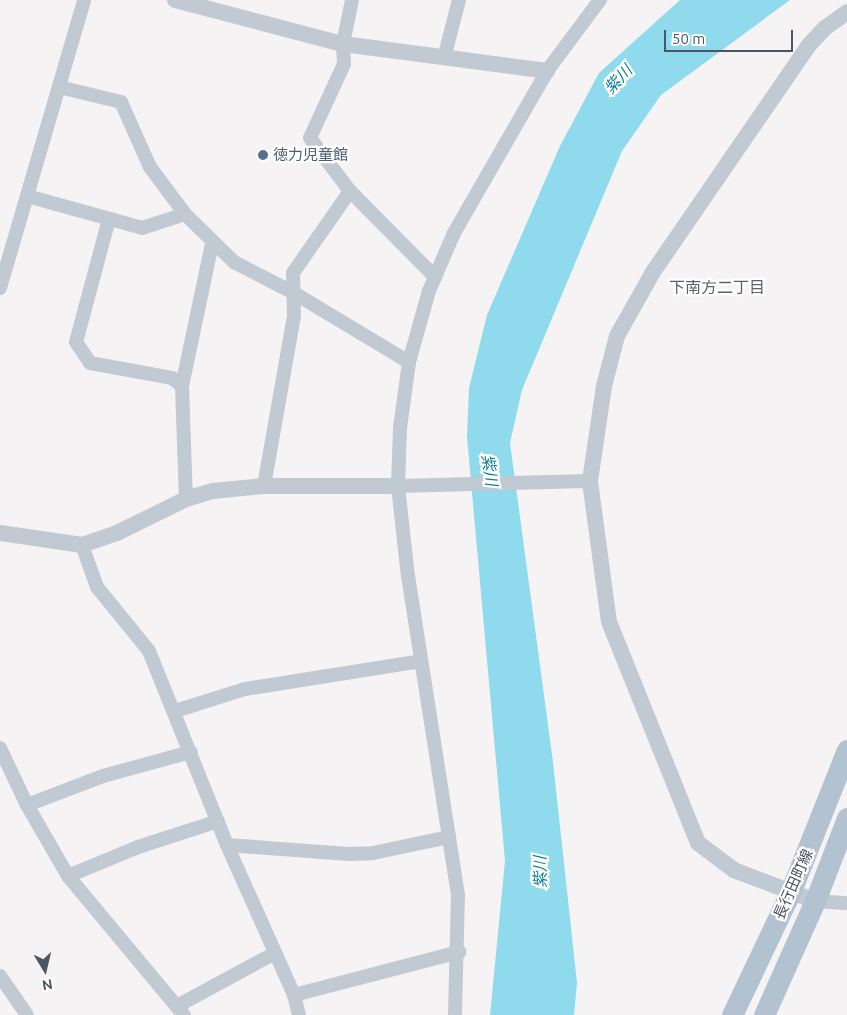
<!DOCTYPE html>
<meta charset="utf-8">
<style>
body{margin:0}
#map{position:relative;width:847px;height:1015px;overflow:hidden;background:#f5f3f3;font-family:Ubuntu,"Noto Sans JP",sans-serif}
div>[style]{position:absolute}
.water>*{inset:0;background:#90daee}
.minor>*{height:14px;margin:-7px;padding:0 7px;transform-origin:7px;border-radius:7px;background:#c1cad2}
.tertiary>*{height:16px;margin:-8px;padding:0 8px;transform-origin:8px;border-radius:8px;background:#c1cad2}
.primary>*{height:21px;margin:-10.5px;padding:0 10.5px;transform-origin:10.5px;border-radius:10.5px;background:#b3c2d1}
.dots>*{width:14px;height:14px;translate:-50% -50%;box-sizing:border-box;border:2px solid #fff;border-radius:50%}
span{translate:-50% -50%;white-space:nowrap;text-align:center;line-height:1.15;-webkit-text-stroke:4.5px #fff;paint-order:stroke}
.service-label{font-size:15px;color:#4e5e75}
.left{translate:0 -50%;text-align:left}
.street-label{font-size:15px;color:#4a5661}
.water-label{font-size:16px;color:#0c7c9b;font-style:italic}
.neighbourhood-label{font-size:16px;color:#5f6368}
.north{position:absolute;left:20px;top:945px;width:50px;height:50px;-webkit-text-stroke:4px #fff;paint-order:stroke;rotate:171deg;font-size:14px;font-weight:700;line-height:20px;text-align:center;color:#4a5661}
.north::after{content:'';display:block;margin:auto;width:18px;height:22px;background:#4a5661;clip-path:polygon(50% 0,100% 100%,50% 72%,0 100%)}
.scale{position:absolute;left:664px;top:30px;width:129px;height:22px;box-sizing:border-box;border:2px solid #4a5661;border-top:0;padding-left:6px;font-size:15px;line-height:18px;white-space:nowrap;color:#4a5661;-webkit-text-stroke:4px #fff;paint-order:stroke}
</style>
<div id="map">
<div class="water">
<div style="clip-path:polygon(680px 0,790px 0,661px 95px,622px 151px,522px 390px,510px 443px,553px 762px,577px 983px,574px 1015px,490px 1015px,505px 861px,467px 437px,469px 388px,487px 315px,560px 146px,599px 73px)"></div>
</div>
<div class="minor">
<div style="left:352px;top:0;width:45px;rotate:101.6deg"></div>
<div style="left:343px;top:44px;width:20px;rotate:87deg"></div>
<div style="left:344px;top:64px;width:81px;rotate:114.7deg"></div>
<div style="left:310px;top:138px;width:66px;rotate:53deg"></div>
<div style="left:350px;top:191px;width:121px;rotate:45.3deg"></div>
<div style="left:444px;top:58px;width:60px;rotate:-75.5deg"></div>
<div style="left:59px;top:87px;width:64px;rotate:13.6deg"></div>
<div style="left:121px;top:102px;width:71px;rotate:66deg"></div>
<div style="left:150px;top:167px;width:59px;rotate:53.3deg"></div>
<div style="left:185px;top:214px;width:69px;rotate:44.4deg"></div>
<div style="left:234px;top:262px;width:68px;rotate:27.3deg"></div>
<div style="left:294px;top:293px;width:134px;rotate:31deg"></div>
<div style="left:27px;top:196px;width:119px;rotate:15.5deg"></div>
<div style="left:142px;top:228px;width:45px;rotate:-18deg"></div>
<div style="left:109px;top:219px;width:127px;rotate:105deg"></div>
<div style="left:76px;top:342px;width:25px;rotate:56deg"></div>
<div style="left:90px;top:363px;width:83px;rotate:10.4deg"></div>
<div style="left:172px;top:378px;width:13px;rotate:39deg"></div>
<div style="left:182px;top:386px;width:113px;rotate:88deg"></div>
<div style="left:0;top:288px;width:300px;rotate:-73.7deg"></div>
<div style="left:182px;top:386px;width:145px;rotate:-78.1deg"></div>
<div style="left:264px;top:486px;width:173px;rotate:-80deg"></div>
<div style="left:294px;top:316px;width:43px;rotate:-91.3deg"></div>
<div style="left:293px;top:273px;width:100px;rotate:-55.2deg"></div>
<div style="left:398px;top:486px;width:192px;rotate:-1.5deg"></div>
<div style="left:82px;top:545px;width:45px;rotate:70.3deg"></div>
<div style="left:97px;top:587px;width:82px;rotate:50.9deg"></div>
<div style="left:149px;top:651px;width:209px;rotate:68.1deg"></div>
<div style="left:227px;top:845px;width:164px;rotate:65.9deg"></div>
<div style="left:294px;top:995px;width:21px;rotate:76deg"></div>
<div style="left:175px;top:711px;width:73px;rotate:-17.4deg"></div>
<div style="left:245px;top:689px;width:178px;rotate:-9deg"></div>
<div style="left:0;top:748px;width:63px;rotate:64.7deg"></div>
<div style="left:27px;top:805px;width:82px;rotate:60deg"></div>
<div style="left:68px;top:876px;width:181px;rotate:50.2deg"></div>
<div style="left:27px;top:805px;width:81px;rotate:-20.9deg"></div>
<div style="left:103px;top:776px;width:91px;rotate:-15.3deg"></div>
<div style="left:227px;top:845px;width:122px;rotate:4.2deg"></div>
<div style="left:349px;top:854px;width:24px;rotate:-2deg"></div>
<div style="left:373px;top:853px;width:78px;rotate:-11.9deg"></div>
<div style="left:68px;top:876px;width:76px;rotate:-22.5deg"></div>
<div style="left:138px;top:847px;width:84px;rotate:-18deg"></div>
<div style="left:815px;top:901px;width:32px;rotate:4deg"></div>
<div style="left:0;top:976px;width:47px;rotate:55.3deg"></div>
<div style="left:294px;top:995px;width:171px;rotate:-14.6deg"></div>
<div style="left:177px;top:1006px;width:111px;rotate:-28.4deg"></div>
<div style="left:455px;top:1015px;width:120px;rotate:-88.6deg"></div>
<div style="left:458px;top:895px;width:322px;rotate:-98.9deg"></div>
<div style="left:408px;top:577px;width:92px;rotate:-96.3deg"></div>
<div style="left:398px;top:486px;width:58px;rotate:-88deg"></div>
<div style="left:400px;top:428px;width:67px;rotate:-82.2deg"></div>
<div style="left:409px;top:362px;width:74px;rotate:-74.3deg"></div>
<div style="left:429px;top:291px;width:63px;rotate:-66.7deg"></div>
<div style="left:454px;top:233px;width:187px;rotate:-60.1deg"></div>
<div style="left:547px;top:71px;width:89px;rotate:-53.3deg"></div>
</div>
<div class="tertiary">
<div style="left:175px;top:0;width:174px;rotate:14.7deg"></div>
<div style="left:343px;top:44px;width:206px;rotate:7.5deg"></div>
<div style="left:0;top:533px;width:83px;rotate:8.3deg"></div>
<div style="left:82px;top:545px;width:37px;rotate:-19deg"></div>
<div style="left:117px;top:533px;width:77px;rotate:-26.2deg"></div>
<div style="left:186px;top:499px;width:28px;rotate:-17deg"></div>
<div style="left:213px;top:491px;width:51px;rotate:-5.6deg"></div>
<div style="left:264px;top:486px;width:134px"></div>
<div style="left:815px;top:901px;width:87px;rotate:-159.1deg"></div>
<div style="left:734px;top:870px;width:45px;rotate:-143.1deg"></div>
<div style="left:698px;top:843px;width:238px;rotate:-111.9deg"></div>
<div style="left:609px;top:622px;width:142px;rotate:-97.7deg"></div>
<div style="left:590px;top:481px;width:96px;rotate:-81.6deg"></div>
<div style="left:604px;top:386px;width:52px;rotate:-75.4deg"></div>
<div style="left:617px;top:336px;width:73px;rotate:-60.6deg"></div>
<div style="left:653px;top:272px;width:275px;rotate:-55.5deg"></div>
<div style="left:809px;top:45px;width:23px;rotate:-47deg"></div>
<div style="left:825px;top:28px;width:27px;rotate:-36deg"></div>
</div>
<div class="primary">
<div style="left:732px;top:1015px;width:135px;rotate:-64.6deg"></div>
<div style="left:790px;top:893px;width:154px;rotate:-68.3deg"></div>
<div style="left:764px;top:1015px;width:125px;rotate:-65.9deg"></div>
<div style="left:815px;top:901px;width:89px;rotate:-68.9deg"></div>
</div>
<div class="dots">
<div style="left:263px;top:155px;background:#5c6f8a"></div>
</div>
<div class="service-label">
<span class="left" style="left:273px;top:155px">徳力児童館</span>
</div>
<div class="street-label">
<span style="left:793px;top:884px;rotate:-66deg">長行田町線</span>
</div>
<div class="water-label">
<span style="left:618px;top:79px;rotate:-47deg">紫川</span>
<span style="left:490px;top:470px;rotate:82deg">紫川</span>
<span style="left:540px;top:872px;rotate:-91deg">紫川</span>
</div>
<div class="neighbourhood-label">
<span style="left:717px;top:287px">下南方二丁目</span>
</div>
<div class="north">N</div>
<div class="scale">50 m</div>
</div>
